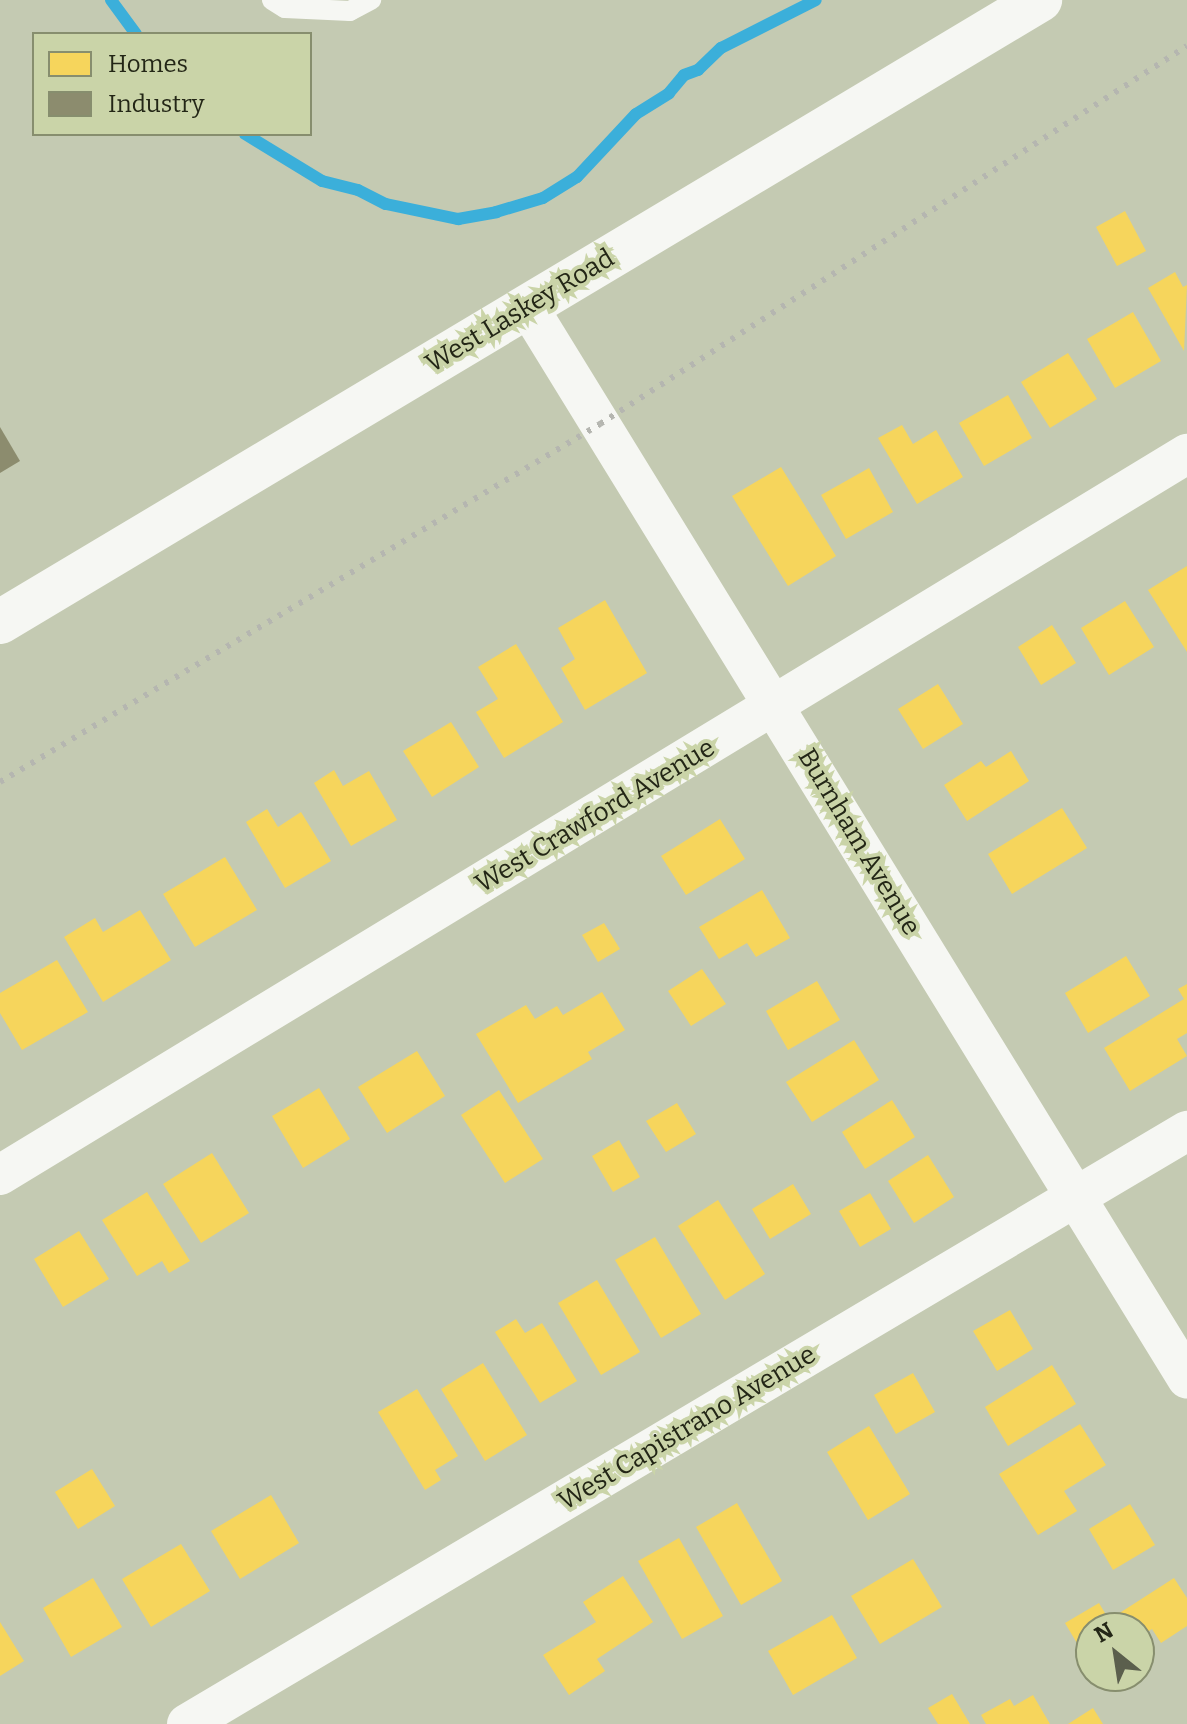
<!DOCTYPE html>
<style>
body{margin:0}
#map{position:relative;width:1187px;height:1724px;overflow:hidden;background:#c4cab2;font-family:Bitter,serif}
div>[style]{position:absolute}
.homes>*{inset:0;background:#f6d55c}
.industry>*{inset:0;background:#8c8c6e}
.stream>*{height:12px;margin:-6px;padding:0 6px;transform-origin:6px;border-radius:6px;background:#3bafda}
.lane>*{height:20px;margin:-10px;padding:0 10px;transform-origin:10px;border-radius:10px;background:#f6f7f3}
.street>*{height:40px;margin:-20px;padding:0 20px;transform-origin:20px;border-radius:20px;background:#f6f7f3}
.secondary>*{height:44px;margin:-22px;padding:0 22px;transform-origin:22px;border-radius:22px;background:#f6f7f3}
.rail>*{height:6px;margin-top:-3px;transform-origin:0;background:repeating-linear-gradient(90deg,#b5b6b0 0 4px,transparent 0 12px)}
span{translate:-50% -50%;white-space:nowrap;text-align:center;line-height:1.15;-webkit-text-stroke:8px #cad4a8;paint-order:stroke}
.street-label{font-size:26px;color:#232616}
.legend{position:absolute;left:32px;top:32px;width:280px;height:104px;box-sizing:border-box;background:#cad4a8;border:2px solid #878e6e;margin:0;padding:10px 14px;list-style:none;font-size:24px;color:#232616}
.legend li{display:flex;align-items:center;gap:16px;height:40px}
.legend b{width:40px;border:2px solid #878e6e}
.north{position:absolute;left:1075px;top:1612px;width:80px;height:80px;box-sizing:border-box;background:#cad4a8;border:2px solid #878e6e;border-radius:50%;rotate:330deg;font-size:22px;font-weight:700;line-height:32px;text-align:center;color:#232616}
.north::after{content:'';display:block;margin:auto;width:28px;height:36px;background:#5b5f4d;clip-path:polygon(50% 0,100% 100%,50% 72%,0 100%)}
</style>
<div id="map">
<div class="homes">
<div style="clip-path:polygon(1125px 211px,1146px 251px,1117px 266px,1096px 227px)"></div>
<div style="clip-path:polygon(1175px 272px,1183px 287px,1187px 285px,1184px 351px,1148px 288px)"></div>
<div style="clip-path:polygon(1133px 312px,1161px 361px,1115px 388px,1087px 339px)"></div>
<div style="clip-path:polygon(1068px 353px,1097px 399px,1050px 428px,1021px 382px)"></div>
<div style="clip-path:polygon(1008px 395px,1032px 438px,984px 466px,959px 423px)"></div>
<div style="clip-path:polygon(902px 425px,913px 444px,936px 430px,963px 477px,917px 504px,878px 438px)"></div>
<div style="clip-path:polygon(781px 467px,836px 556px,788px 586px,732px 496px)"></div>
<div style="clip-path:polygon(869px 468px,893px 512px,846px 539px,821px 495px)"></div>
<div style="clip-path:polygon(1187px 566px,1187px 652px,1148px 590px)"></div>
<div style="clip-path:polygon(605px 600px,647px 673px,585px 710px,561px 668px,575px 659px,558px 628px)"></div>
<div style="clip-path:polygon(1125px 601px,1154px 647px,1109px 675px,1081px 628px)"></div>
<div style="clip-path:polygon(1052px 625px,1076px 663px,1041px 685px,1018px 647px)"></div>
<div style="clip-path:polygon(516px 644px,563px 722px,504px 758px,476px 712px,498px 699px,478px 667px)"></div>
<div style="clip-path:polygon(938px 684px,963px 724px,923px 749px,898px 709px)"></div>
<div style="clip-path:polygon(451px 722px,479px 767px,432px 797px,403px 751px)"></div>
<div style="clip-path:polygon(1011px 751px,1029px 781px,967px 821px,944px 785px,981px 761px,986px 767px)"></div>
<div style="clip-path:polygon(334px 770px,343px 786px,369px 771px,397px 820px,351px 846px,314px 783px)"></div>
<div style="clip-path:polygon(1062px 808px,1087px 848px,1012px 894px,988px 854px)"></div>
<div style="clip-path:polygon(267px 809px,278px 827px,301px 812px,331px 861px,285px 888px,246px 822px)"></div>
<div style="clip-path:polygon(720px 819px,745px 859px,686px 895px,661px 856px)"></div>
<div style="clip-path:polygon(225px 857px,257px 910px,195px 947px,163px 894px)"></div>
<div style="clip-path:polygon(762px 890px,790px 938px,756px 957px,747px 943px,719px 959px,699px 927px)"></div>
<div style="clip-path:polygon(140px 910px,171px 960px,103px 1002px,64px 937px,95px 918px,103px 932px)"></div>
<div style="clip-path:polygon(604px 923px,620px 949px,598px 962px,582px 935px)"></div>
<div style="clip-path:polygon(1126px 956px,1150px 996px,1088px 1033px,1065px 993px)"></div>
<div style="clip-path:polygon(57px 960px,88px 1012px,22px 1050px,0 1013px,0 993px)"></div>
<div style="clip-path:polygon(702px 969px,726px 1004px,691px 1026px,668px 991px)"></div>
<div style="clip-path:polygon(817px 981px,840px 1020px,788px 1050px,766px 1011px)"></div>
<div style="clip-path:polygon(1187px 984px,1187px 1033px,1177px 1039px,1187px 1056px,1130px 1091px,1104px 1048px,1184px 999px,1178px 989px)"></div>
<div style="clip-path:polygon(602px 992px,625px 1030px,588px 1052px,592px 1059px,518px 1103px,476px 1034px,526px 1005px,535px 1019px,557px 1006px,563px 1015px)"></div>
<div style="clip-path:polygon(854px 1040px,879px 1080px,812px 1122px,786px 1082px)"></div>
<div style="clip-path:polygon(417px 1051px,445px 1096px,387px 1133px,358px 1087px)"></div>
<div style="clip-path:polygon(319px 1088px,350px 1139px,303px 1168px,272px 1116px)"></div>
<div style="clip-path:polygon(499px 1090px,543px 1159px,505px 1183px,461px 1115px)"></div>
<div style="clip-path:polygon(892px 1100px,915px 1137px,865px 1169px,842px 1132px)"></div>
<div style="clip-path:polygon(677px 1103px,696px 1134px,666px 1152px,646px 1121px)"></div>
<div style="clip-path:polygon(619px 1140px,640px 1177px,613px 1192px,592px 1156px)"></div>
<div style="clip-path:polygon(212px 1153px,249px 1213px,201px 1243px,163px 1184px)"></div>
<div style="clip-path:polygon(928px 1155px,954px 1197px,914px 1223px,888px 1181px)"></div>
<div style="clip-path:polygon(793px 1184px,811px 1214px,770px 1239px,752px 1209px)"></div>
<div style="clip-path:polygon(147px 1192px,190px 1261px,169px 1273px,162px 1261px,137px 1276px,102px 1220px)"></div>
<div style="clip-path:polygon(870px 1193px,891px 1229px,860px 1247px,839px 1211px)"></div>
<div style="clip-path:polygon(718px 1200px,765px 1274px,725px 1300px,678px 1226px)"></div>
<div style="clip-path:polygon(79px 1231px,109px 1279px,63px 1307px,34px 1259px)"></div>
<div style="clip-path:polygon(655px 1237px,701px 1314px,661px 1338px,615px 1260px)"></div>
<div style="clip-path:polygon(597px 1280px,640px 1352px,601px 1375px,558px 1303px)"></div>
<div style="clip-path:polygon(1010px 1310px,1033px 1349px,997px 1371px,973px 1331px)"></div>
<div style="clip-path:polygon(516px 1319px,525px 1333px,542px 1323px,577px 1381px,540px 1403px,495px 1332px)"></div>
<div style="clip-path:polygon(483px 1363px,527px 1435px,485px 1461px,441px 1389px)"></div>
<div style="clip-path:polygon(1052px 1365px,1076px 1404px,1008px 1446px,985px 1407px)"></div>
<div style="clip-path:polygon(913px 1373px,935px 1412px,896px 1434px,874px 1395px)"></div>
<div style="clip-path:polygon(417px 1389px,458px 1456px,435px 1470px,441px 1480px,425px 1490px,378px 1412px)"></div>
<div style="clip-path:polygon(1080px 1424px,1106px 1465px,1064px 1491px,1077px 1511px,1038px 1535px,999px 1474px)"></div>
<div style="clip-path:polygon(869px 1426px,910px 1494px,868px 1520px,827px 1452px)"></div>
<div style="clip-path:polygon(92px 1469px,115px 1506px,78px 1529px,55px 1492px)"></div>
<div style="clip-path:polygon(271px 1495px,299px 1543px,240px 1579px,211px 1531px)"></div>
<div style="clip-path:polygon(737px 1503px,782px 1581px,741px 1605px,696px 1527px)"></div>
<div style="clip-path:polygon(1130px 1504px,1155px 1545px,1113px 1570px,1089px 1529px)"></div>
<div style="clip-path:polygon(679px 1538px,723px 1616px,682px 1639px,638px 1561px)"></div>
<div style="clip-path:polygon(181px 1544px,210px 1591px,151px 1627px,122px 1579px)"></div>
<div style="clip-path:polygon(913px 1559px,942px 1607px,880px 1644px,851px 1596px)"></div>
<div style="clip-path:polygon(623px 1576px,653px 1622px,597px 1659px,605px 1671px,569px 1695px,543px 1655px,596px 1622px,583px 1602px)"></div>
<div style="clip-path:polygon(93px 1578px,122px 1627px,71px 1657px,43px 1608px)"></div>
<div style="clip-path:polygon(1174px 1578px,1187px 1598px,1187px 1626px,1161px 1643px,1152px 1629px,1139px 1637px,1139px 1628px,1127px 1628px,1118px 1614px)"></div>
<div style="clip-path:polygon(1099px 1603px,1112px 1625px,1091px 1628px,1091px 1637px,1078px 1645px,1065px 1623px)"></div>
<div style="clip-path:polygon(832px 1615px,857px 1658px,793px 1695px,768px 1651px)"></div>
<div style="clip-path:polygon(0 1622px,24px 1661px,0 1676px)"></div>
<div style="clip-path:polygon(952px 1694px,970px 1724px,938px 1724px,928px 1708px)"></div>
<div style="clip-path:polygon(1033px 1695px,1050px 1724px,986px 1724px,981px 1715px,1010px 1699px,1014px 1706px)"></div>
<div style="clip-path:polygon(1093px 1708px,1103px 1724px,1068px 1724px)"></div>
</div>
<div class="industry">
<div style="clip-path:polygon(0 427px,20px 461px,0 473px)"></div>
</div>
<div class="stream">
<div style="left:111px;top:0;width:42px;rotate:53.7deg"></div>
<div style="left:245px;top:134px;width:90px;rotate:31.4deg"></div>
<div style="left:322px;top:181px;width:37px;rotate:14deg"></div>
<div style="left:358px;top:190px;width:31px;rotate:27deg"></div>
<div style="left:386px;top:204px;width:74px;rotate:11.8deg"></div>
<div style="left:458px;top:219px;width:39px;rotate:-10deg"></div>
<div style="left:496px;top:212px;width:49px;rotate:-16.6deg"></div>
<div style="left:543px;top:198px;width:40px;rotate:-32deg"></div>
<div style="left:577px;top:177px;width:86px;rotate:-46.9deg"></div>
<div style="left:636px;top:114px;width:39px;rotate:-32deg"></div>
<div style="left:669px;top:93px;width:23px;rotate:-50deg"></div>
<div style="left:684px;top:75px;width:15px;rotate:-20deg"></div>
<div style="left:698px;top:70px;width:32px;rotate:-44deg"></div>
<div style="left:721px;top:48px;width:106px;rotate:-26.8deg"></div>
</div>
<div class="lane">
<div style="left:272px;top:0;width:15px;rotate:32deg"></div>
<div style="left:285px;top:8px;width:65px;rotate:2.6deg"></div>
<div style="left:350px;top:11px;width:24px;rotate:-28deg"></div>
</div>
<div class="street">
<div style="left:528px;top:307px;width:1258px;rotate:58.4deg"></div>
<div style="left:0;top:1175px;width:1389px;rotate:-31.28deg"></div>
<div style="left:187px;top:1724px;width:1163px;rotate:-30.67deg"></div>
</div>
<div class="secondary">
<div style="left:0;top:622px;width:1212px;rotate:-30.88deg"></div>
</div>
<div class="rail">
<div style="left:0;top:782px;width:699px;rotate:-30.82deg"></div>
<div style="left:600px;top:424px;width:698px;rotate:-32.78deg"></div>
</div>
<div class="street-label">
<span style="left:520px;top:311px;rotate:-31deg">West Laskey Road</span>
<span style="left:595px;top:816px;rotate:-31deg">West Crawford Avenue</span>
<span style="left:859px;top:842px;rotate:59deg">Burnham Avenue</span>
<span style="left:687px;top:1428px;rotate:-31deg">West Capistrano Avenue</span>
</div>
<ul class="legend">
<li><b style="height:22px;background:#f6d55c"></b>Homes</li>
<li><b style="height:22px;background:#8c8c6e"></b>Industry</li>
</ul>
<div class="north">N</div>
</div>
